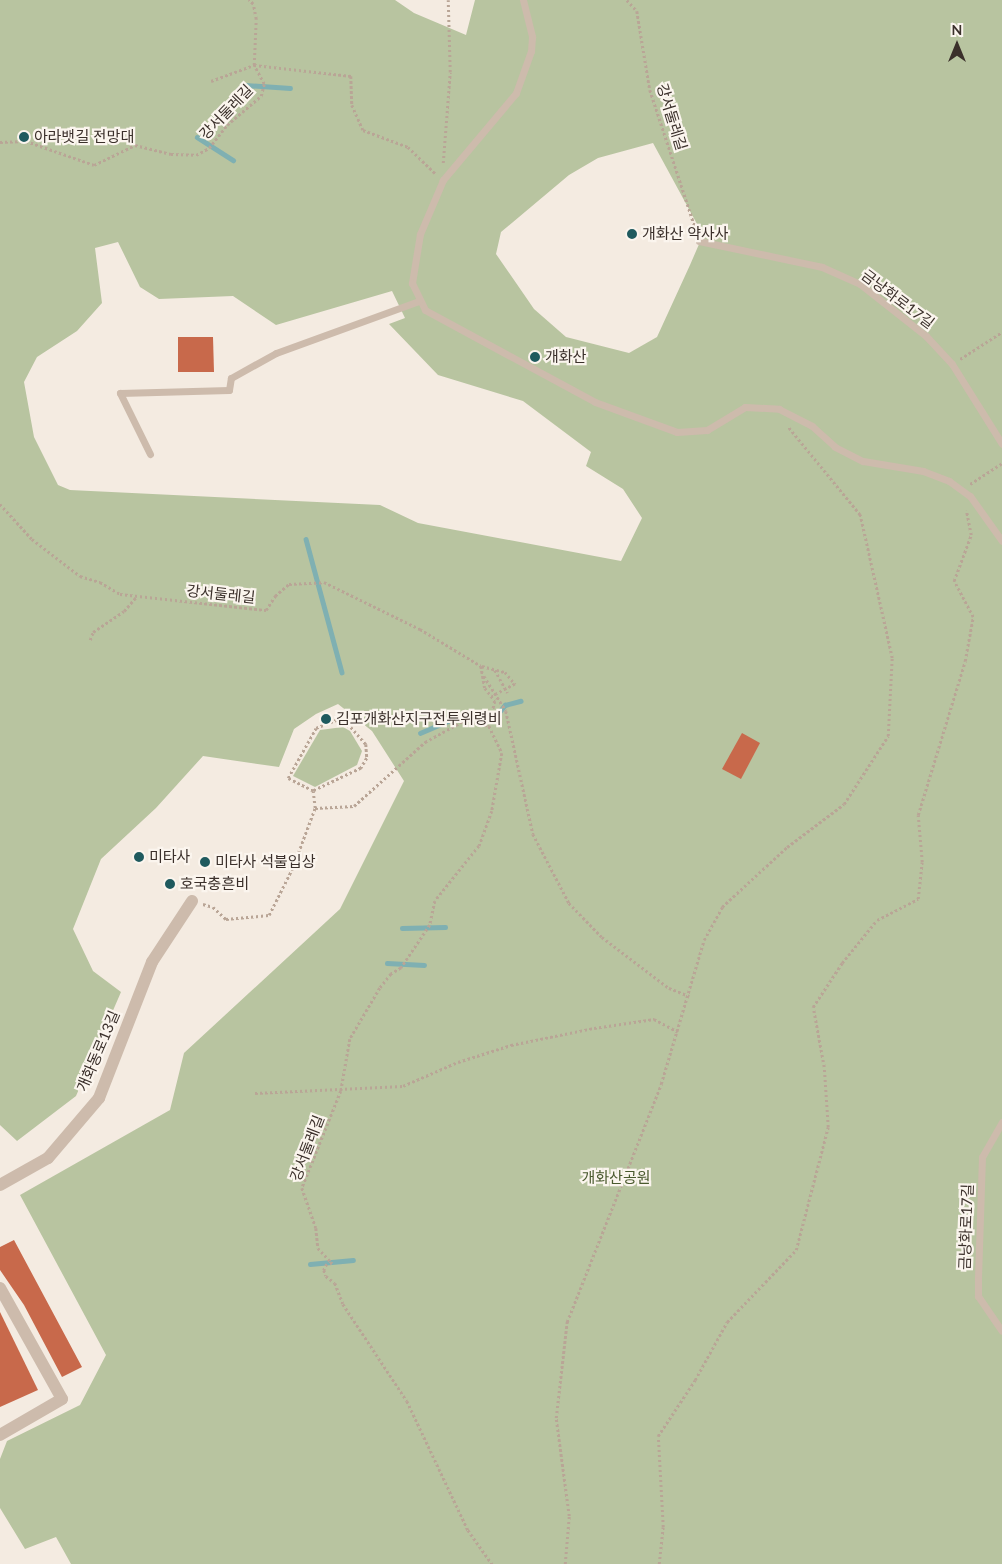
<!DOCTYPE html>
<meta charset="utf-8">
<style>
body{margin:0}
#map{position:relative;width:1002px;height:1564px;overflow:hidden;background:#f4ebe1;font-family:Lato,"Noto Sans KR",sans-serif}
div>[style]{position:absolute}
.green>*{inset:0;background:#b8c4a0}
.stream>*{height:4.5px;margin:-2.25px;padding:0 2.25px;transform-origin:2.25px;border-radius:2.25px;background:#7fb0b2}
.building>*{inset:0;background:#c8694b}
.path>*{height:2.5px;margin-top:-1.25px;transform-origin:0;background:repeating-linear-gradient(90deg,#b9a596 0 2.5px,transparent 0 5px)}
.service>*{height:7px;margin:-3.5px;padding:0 3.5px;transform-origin:3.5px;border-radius:3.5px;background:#cdbbac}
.minor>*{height:12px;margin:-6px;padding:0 6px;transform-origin:6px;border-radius:6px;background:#cdbbac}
.dots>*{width:14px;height:14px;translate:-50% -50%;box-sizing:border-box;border:2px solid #fbf5ee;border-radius:50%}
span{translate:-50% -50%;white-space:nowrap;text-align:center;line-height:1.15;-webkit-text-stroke:4.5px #fbf5ee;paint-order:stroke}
.street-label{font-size:15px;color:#3b302b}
.poi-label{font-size:15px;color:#3b302b}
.left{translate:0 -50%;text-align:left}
.park-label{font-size:15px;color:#4a5a2e}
.north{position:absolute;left:932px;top:20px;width:50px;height:50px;-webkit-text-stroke:4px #fbf5ee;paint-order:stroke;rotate:0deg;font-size:14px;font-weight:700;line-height:20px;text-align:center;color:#3b302b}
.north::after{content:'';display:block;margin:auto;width:18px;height:22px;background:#3b302b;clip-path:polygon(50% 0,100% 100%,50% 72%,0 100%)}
</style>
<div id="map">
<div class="green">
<div style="clip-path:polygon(evenodd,0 0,395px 0,414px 13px,466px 35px,475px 0,1002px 0,1002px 1564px,71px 1564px,56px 1537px,25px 1549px,0 1508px,0 1459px,7px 1441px,80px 1405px,106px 1355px,20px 1195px,170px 1110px,184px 1053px,340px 909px,404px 781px,372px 731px,338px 704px,316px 714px,294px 729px,279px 767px,203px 756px,156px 808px,101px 859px,73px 929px,93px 971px,121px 992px,76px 1096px,17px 1141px,0 1125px,0 0,653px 143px,703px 235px,690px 265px,657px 337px,629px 353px,566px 337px,534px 309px,496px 254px,501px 232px,569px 175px,598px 158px,653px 143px,0 0,118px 242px,140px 287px,159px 299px,233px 296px,276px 325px,392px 291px,405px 318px,389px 324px,438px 375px,523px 401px,591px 452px,586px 466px,623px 489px,642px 518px,621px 561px,418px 523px,380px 505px,70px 490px,58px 485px,34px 437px,24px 382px,37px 357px,77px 331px,102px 303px,95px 248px,118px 242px)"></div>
<div style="clip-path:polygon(343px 727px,350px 731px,362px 751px,357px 765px,315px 787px,293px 776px,320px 730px)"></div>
</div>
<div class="stream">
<div style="left:245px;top:85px;width:45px;rotate:3.8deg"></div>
<div style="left:197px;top:137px;width:43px;rotate:32.6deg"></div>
<div style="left:306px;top:539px;width:138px;rotate:74.9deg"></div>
<div style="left:420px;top:733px;width:46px;rotate:-23.2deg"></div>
<div style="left:462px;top:715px;width:34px;rotate:2deg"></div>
<div style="left:496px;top:716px;width:14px;rotate:-51deg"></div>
<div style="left:505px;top:705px;width:16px;rotate:-15deg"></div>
<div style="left:402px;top:928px;width:43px;rotate:-1.3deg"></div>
<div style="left:387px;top:963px;width:37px;rotate:3deg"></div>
<div style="left:310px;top:1264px;width:43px;rotate:-5.3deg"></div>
</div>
<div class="building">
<div style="clip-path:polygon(178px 337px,213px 337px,214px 372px,178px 372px)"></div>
<div style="clip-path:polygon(742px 733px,760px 743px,741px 779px,722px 769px)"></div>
<div style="clip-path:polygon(14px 1240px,82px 1367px,62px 1377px,24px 1305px,0 1270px,0 1247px)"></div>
<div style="clip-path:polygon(0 1312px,38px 1390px,0 1407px)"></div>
</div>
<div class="path">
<div style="left:627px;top:0;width:15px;rotate:48deg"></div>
<div style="left:637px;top:11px;width:80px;rotate:80.7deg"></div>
<div style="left:650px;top:90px;width:147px;rotate:71.8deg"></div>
<div style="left:211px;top:81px;width:46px;rotate:-20.4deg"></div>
<div style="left:254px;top:65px;width:98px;rotate:6.5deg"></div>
<div style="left:351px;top:76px;width:29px;rotate:88deg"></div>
<div style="left:352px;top:105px;width:27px;rotate:66deg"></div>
<div style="left:363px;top:130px;width:48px;rotate:20.7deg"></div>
<div style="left:408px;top:147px;width:39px;rotate:44deg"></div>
<div style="left:0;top:142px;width:26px;rotate:-2deg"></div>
<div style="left:26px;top:141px;width:72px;rotate:19.4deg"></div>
<div style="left:94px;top:165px;width:46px;rotate:-26deg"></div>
<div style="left:135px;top:145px;width:37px;rotate:14deg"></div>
<div style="left:171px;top:154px;width:25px;rotate:2deg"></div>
<div style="left:196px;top:155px;width:15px;rotate:-28deg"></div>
<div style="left:209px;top:148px;width:29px;rotate:-52deg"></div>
<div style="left:227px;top:125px;width:45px;rotate:-40.5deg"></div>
<div style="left:261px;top:96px;width:12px;rotate:-76deg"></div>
<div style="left:264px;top:84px;width:21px;rotate:-118deg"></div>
<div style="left:254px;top:65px;width:46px;rotate:-87.5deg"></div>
<div style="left:256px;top:19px;width:15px;rotate:-101deg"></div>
<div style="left:253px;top:4px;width:6px;rotate:-135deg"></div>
<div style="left:443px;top:163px;width:91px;rotate:-85.6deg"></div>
<div style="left:450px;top:72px;width:72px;rotate:-91.6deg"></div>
<div style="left:960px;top:359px;width:50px;rotate:-32.7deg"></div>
<div style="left:970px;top:484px;width:38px;rotate:-33deg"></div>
<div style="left:0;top:504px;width:47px;rotate:47.6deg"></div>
<div style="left:32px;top:539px;width:61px;rotate:37.6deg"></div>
<div style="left:80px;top:576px;width:21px;rotate:17deg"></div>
<div style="left:100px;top:582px;width:23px;rotate:31deg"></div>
<div style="left:120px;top:594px;width:147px;rotate:6.3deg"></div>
<div style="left:266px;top:610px;width:17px;rotate:-57deg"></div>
<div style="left:275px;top:596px;width:18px;rotate:-41deg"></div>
<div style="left:289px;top:584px;width:35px;rotate:-3deg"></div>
<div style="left:324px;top:582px;width:107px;rotate:26.1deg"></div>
<div style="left:420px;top:629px;width:71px;rotate:31.2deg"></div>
<div style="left:481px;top:666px;width:22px;rotate:80deg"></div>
<div style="left:485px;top:688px;width:16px;rotate:52deg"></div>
<div style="left:495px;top:701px;width:26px;rotate:103deg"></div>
<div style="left:489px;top:726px;width:30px;rotate:64deg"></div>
<div style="left:502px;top:753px;width:59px;rotate:99.8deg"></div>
<div style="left:492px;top:811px;width:37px;rotate:110deg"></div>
<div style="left:479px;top:846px;width:70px;rotate:128.7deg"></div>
<div style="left:435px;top:901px;width:25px;rotate:102deg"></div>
<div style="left:430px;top:925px;width:52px;rotate:124deg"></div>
<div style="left:401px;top:968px;width:12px;rotate:149deg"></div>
<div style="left:391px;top:974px;width:18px;rotate:128deg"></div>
<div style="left:380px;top:988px;width:59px;rotate:120.5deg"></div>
<div style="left:350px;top:1039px;width:53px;rotate:99.8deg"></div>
<div style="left:341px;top:1091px;width:105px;rotate:111.9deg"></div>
<div style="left:302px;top:1188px;width:42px;rotate:70.7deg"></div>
<div style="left:316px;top:1228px;width:20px;rotate:84deg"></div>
<div style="left:318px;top:1248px;width:21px;rotate:47deg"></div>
<div style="left:332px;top:1263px;width:5px;rotate:169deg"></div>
<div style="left:327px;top:1264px;width:7px;rotate:117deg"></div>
<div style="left:324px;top:1270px;width:6px;rotate:72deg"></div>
<div style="left:326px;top:1276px;width:11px;rotate:38deg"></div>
<div style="left:335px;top:1283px;width:22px;rotate:69deg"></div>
<div style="left:343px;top:1304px;width:116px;rotate:56.6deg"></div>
<div style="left:407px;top:1401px;width:143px;rotate:64.7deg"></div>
<div style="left:468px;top:1530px;width:42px;rotate:54.8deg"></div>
<div style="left:90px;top:640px;width:9px;rotate:-69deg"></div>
<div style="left:93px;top:632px;width:37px;rotate:-34deg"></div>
<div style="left:124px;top:611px;width:20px;rotate:-49deg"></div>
<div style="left:482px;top:666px;width:24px;rotate:15deg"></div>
<div style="left:505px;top:672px;width:16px;rotate:50deg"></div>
<div style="left:515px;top:684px;width:26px;rotate:152deg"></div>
<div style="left:495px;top:670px;width:26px;rotate:61deg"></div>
<div style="left:484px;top:676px;width:41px;rotate:57.8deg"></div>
<div style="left:506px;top:711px;width:126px;rotate:77.6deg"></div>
<div style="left:533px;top:834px;width:78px;rotate:62.4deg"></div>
<div style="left:569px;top:903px;width:47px;rotate:45.9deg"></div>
<div style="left:602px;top:937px;width:84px;rotate:37.3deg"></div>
<div style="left:669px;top:988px;width:22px;rotate:22deg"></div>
<div style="left:315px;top:808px;width:39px;rotate:-3deg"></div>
<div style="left:354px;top:806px;width:96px;rotate:-42deg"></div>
<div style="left:425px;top:742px;width:46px;rotate:-28.8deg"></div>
<div style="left:465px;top:720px;width:25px;rotate:14deg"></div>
<div style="left:203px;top:904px;width:10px;rotate:17deg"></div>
<div style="left:213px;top:907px;width:18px;rotate:43deg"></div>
<div style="left:226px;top:919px;width:43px;rotate:-5.3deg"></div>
<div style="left:269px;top:915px;width:54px;rotate:-63.4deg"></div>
<div style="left:293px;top:867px;width:63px;rotate:-69.6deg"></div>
<div style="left:315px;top:808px;width:17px;rotate:-97deg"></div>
<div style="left:313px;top:791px;width:28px;rotate:-153deg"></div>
<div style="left:288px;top:778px;width:57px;rotate:-60.8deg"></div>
<div style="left:316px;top:728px;width:24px;rotate:-22deg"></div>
<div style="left:338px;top:719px;width:15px;rotate:32deg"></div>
<div style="left:351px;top:727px;width:23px;rotate:49deg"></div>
<div style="left:366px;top:744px;width:14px;rotate:86deg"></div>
<div style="left:367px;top:758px;width:12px;rotate:121deg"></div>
<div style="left:361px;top:768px;width:53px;rotate:154.4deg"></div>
<div style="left:255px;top:1093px;width:148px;rotate:-2.7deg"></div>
<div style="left:403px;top:1086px;width:60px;rotate:-23.6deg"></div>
<div style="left:458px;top:1062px;width:56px;rotate:-17.8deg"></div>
<div style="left:511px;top:1045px;width:85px;rotate:-11.6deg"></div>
<div style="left:594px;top:1028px;width:61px;rotate:-8.5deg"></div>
<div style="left:654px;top:1019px;width:27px;rotate:28deg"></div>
<div style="left:565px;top:1564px;width:48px;rotate:-85.2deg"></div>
<div style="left:569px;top:1516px;width:99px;rotate:-97.6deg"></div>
<div style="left:556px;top:1418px;width:97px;rotate:-83.5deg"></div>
<div style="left:567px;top:1322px;width:256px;rotate:-68.4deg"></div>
<div style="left:661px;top:1084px;width:150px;rotate:-73.4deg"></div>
<div style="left:704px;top:940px;width:38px;rotate:-61deg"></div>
<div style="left:722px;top:907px;width:88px;rotate:-42.7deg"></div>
<div style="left:787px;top:847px;width:71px;rotate:-37deg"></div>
<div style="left:844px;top:804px;width:81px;rotate:-57.1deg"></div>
<div style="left:888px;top:736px;width:78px;rotate:-87.1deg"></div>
<div style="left:892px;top:658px;width:147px;rotate:-102.6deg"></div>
<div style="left:860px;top:515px;width:114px;rotate:-129.3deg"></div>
<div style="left:659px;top:1564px;width:37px;rotate:-84deg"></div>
<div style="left:663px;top:1527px;width:91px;rotate:-93.1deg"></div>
<div style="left:658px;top:1436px;width:67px;rotate:-56.5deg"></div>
<div style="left:695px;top:1380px;width:66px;rotate:-61.1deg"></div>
<div style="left:727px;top:1322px;width:100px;rotate:-46.2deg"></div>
<div style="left:796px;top:1250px;width:127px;rotate:-75.4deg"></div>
<div style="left:828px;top:1127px;width:60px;rotate:-93.8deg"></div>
<div style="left:824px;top:1067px;width:61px;rotate:-100.4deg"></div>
<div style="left:813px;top:1007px;width:53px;rotate:-56.6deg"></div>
<div style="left:842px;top:963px;width:55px;rotate:-50.9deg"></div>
<div style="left:877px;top:920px;width:46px;rotate:-27.1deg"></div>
<div style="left:918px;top:899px;width:37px;rotate:-84deg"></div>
<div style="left:922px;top:862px;width:47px;rotate:-94.9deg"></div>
<div style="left:918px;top:815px;width:161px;rotate:-73deg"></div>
<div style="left:965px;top:661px;width:45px;rotate:-79.7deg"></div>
<div style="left:973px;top:617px;width:41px;rotate:-117.8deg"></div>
<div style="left:954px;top:581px;width:49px;rotate:-69.7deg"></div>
<div style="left:971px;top:535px;width:25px;rotate:-101deg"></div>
</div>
<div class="service">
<div style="left:523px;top:0;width:38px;rotate:76deg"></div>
<div style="left:532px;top:37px;width:14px;rotate:94deg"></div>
<div style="left:531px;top:51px;width:45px;rotate:109.7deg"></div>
<div style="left:516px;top:93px;width:114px;rotate:130deg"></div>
<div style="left:443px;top:180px;width:59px;rotate:113.1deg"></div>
<div style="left:420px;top:234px;width:50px;rotate:99.3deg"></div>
<div style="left:412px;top:283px;width:30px;rotate:64deg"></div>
<div style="left:425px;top:310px;width:193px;rotate:28.4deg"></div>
<div style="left:595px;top:402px;width:87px;rotate:20.1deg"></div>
<div style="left:677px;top:432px;width:30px;rotate:-4deg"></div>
<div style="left:707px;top:430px;width:44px;rotate:-31.2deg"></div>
<div style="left:745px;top:407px;width:34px;rotate:3deg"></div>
<div style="left:779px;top:409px;width:37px;rotate:27deg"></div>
<div style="left:812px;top:426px;width:31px;rotate:42deg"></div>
<div style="left:835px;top:447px;width:31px;rotate:27deg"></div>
<div style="left:863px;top:461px;width:61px;rotate:9.5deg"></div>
<div style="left:923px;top:471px;width:28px;rotate:21deg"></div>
<div style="left:949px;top:481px;width:26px;rotate:36deg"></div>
<div style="left:970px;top:496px;width:55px;rotate:54.6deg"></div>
<div style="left:699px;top:241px;width:126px;rotate:11.9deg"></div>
<div style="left:822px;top:267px;width:42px;rotate:24.1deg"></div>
<div style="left:860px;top:284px;width:84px;rotate:38.2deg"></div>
<div style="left:926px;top:336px;width:38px;rotate:47deg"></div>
<div style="left:952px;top:364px;width:94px;rotate:58deg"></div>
<div style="left:150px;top:454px;width:68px;rotate:-116.2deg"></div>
<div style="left:120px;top:393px;width:109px;rotate:-1.6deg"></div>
<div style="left:229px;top:390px;width:12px;rotate:-81deg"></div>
<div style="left:231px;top:378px;width:51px;rotate:-29.1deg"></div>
<div style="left:276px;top:353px;width:152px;rotate:-20deg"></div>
<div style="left:1002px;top:1122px;width:40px;rotate:119.7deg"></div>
<div style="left:982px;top:1157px;width:123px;rotate:91.9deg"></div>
<div style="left:978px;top:1280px;width:16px;rotate:90deg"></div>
<div style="left:978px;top:1296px;width:42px;rotate:55.6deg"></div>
</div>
<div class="minor">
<div style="left:0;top:1185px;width:55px;rotate:-29.4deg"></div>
<div style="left:48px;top:1158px;width:79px;rotate:-49.6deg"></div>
<div style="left:99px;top:1098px;width:146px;rotate:-68.7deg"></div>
<div style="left:152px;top:962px;width:73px;rotate:-56.7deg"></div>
<div style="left:0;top:1288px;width:127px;rotate:60.8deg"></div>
<div style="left:62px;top:1399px;width:72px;rotate:149.9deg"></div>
</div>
<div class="dots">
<div style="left:24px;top:137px;background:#1f5a5e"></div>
<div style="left:632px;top:234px;background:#1f5a5e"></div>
<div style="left:535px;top:357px;background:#1f5a5e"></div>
<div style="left:326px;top:719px;background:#1f5a5e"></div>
<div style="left:139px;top:857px;background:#1f5a5e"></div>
<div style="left:205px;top:862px;background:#1f5a5e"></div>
<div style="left:170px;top:884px;background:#1f5a5e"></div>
</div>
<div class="street-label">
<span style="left:226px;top:112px;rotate:-46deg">강서둘레길</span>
<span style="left:672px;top:117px;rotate:73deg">강서둘레길</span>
<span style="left:898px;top:299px;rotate:37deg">금낭화로17길</span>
<span style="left:221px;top:594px;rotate:6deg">강서둘레길</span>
<span style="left:98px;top:1051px;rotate:-67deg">개화동로13길</span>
<span style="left:307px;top:1148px;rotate:-69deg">강서둘레길</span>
<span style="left:966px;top:1227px;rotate:-88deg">금낭화로17길</span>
</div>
<div class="poi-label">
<span class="left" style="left:34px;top:137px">아라뱃길 전망대</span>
<span class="left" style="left:642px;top:234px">개화산 약사사</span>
<span class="left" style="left:545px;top:357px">개화산</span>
<span class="left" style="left:336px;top:719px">김포개화산지구전투위령비</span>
<span class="left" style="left:149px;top:857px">미타사</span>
<span class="left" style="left:215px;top:862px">미타사 석불입상</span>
<span class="left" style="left:180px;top:884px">호국충흔비</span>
</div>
<div class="park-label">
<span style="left:616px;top:1178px">개화산공원</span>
</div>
<div class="north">N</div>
</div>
